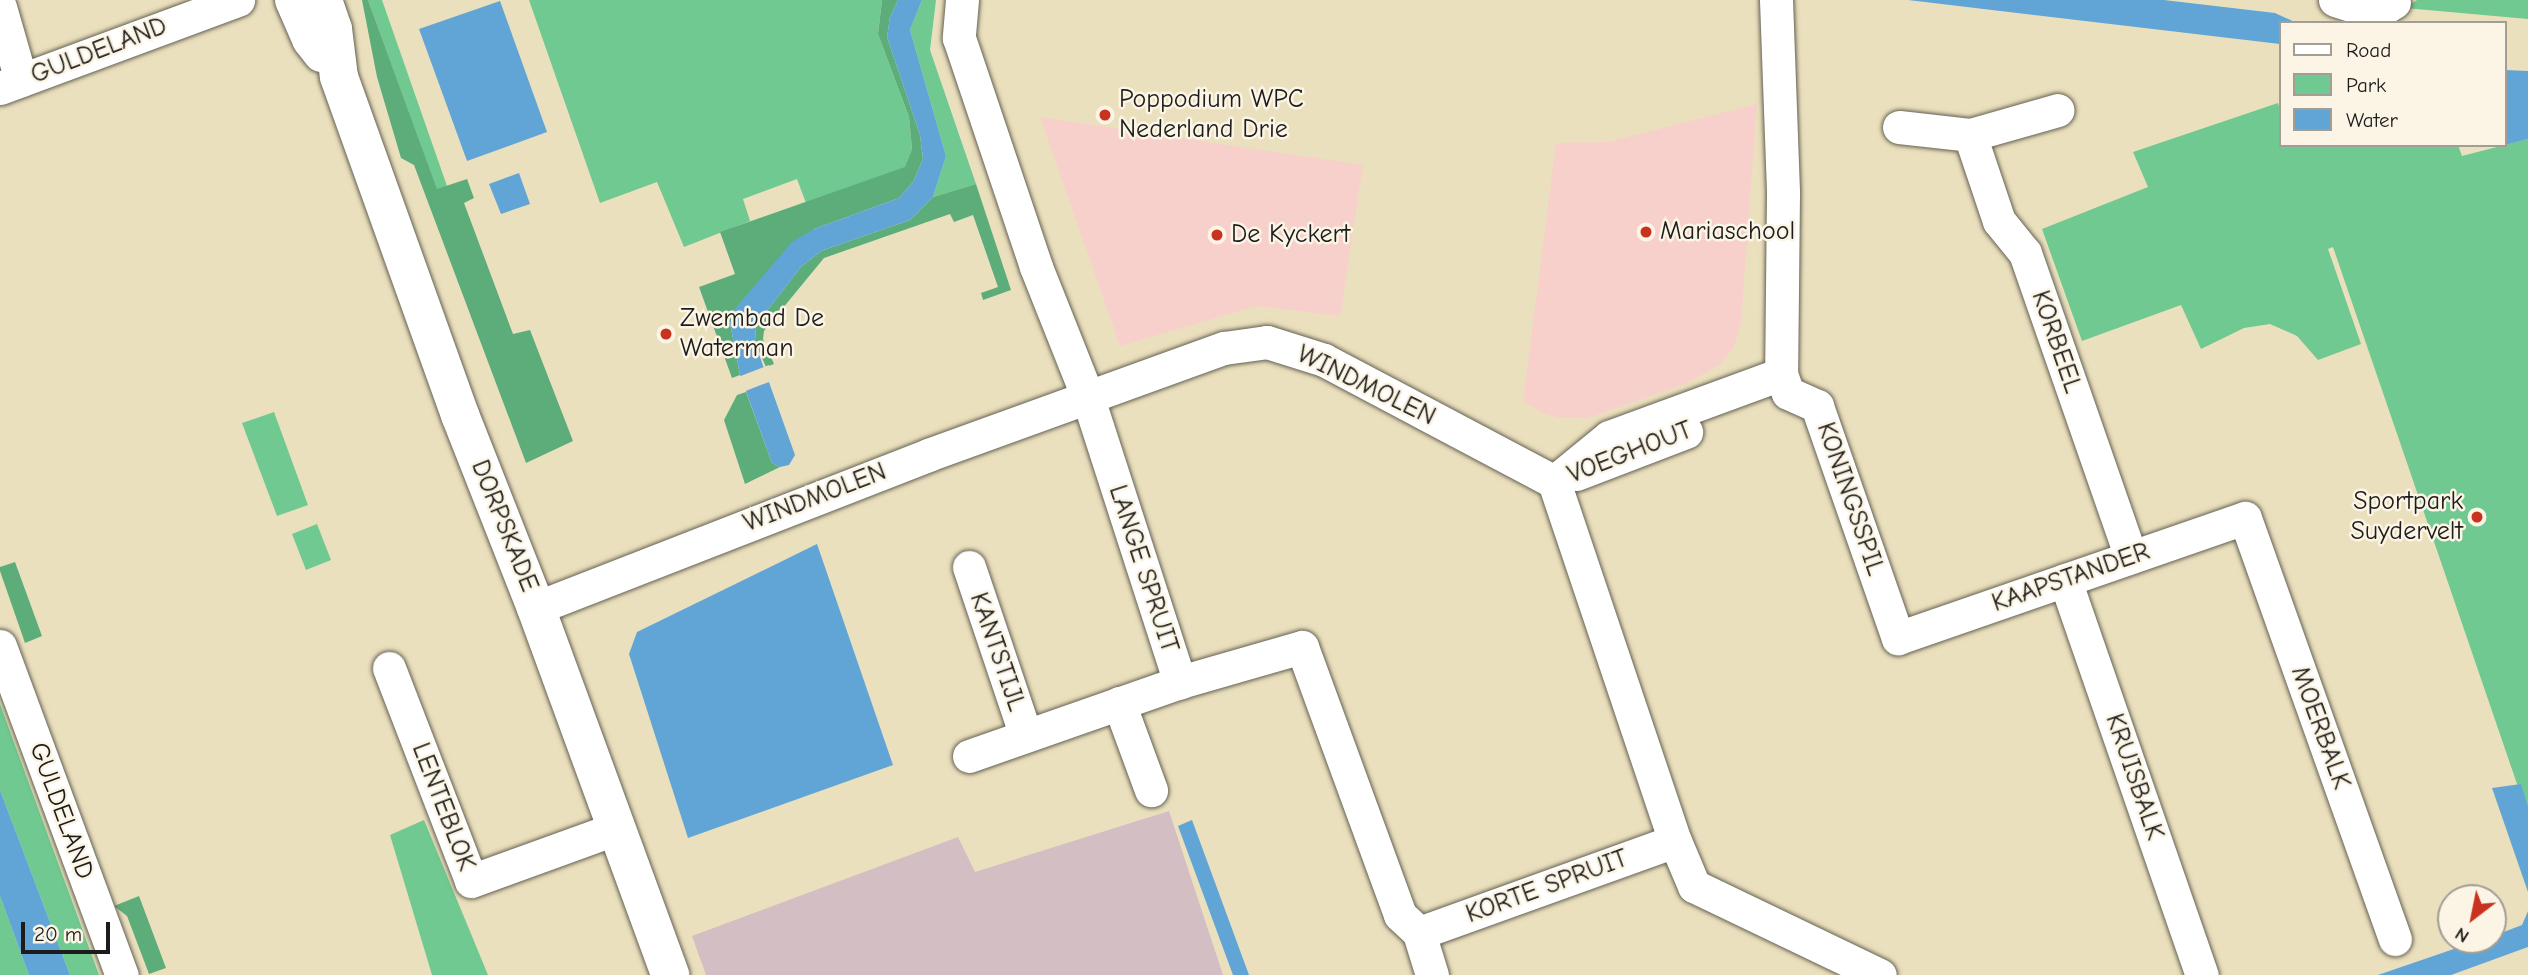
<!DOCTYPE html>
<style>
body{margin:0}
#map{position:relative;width:2528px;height:975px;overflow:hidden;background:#ebe0bd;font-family:"Comic Neue",sans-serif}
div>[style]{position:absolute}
.built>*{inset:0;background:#f7d0cc}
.industrial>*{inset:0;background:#d2bec3}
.green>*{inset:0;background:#70c990}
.forest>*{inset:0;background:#5cad7a}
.water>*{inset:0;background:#61a5d6}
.pier>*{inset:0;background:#ebe0bd}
.roads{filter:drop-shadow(0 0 2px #646154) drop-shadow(0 0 2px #646154)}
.minor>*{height:33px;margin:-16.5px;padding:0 16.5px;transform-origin:16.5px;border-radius:16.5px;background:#fff}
.major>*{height:38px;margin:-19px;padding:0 19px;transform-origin:19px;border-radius:19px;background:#fff}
.dots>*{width:19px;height:19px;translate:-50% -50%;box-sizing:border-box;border:4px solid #fcf5e5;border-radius:50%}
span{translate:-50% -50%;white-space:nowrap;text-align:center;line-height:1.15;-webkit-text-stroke:5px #fcf5e5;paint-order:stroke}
.street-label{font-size:26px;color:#1c1c1c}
.poi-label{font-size:26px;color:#1c1c1c}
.left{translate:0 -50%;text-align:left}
.right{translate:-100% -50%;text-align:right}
.legend{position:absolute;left:2279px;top:21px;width:228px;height:126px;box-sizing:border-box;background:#fcf5e5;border:2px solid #a29e95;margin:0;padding:9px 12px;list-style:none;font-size:21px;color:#1c1c1c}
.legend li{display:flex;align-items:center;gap:14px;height:35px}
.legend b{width:35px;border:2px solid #a29e95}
.north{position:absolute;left:2437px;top:884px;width:70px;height:70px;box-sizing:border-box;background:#fcf5e5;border:2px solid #a29e95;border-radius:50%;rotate:212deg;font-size:19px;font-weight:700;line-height:28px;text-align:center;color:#1c1c1c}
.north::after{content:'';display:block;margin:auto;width:24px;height:32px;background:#c8321e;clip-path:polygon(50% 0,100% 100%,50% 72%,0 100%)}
.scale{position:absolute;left:21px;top:922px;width:89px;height:32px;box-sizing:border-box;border:4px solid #1c1c1c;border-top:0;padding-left:9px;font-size:21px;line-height:24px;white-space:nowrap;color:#1c1c1c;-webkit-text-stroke:5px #fcf5e5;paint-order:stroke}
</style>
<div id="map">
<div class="built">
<div style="clip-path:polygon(1757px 104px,1741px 322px,1733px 349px,1720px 364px,1690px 382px,1589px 418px,1560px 418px,1545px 414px,1523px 401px,1556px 143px,1608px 142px)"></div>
<div style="clip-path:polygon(1040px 117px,1363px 165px,1340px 316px,1257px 306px,1120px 346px)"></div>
</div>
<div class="industrial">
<div style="clip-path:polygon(1169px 811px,1223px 975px,706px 975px,692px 936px,958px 837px,975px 872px)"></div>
</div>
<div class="green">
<div style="clip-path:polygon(368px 0,382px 0,447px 186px,437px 190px)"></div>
<div style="clip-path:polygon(529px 0,882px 0,878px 34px,909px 117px,912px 149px,905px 168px,806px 203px,797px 179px,743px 199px,750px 221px,684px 247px,657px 182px,600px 203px)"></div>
<div style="clip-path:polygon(922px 0,936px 0,930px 50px,976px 184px,933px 197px,946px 156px,910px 30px)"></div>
<div style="clip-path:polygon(2417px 0,2528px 0,2528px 19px,2405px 8px)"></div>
<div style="clip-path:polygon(2278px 103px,2281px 114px,2281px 145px,2458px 145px,2462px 156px,2528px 139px,2528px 816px,2333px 247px,2328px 249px,2361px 344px,2318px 360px,2297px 336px,2270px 324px,2244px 328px,2201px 349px,2181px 305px,2082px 341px,2042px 229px,2148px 187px,2133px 152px)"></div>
<div style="clip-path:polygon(274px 412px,308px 505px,277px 516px,242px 423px)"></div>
<div style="clip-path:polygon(317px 524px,331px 560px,306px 570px,292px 534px)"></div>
<div style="clip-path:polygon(0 704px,99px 975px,70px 975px,0 790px)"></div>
<div style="clip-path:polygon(424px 820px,488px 975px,432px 975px,390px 835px)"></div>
<div style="clip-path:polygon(0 896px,29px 975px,0 975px)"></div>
</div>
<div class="forest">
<div style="clip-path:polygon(362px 0,368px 0,437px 189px,467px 179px,474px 198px,464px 203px,513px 334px,530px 330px,573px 441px,526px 463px,414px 165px,401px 158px,377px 77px)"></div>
<div style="clip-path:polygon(882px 0,898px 0,890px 17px,887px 37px,920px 135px,923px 159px,913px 182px,899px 198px,814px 229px,730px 323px,740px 375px,732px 378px,699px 287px,735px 274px,720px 232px,905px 167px,912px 149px,909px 117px,878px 34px)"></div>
<div style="clip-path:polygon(976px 184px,1011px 290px,983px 300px,981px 293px,998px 287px,973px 215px,954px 222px,950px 214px,824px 258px,764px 331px,763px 339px,774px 364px,766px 367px,755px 342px,756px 325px,801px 267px,821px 251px,910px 220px,933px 197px)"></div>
<div style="clip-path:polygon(746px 392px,772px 463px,780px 467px,745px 484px,724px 420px,737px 395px)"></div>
<div style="clip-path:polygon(15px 562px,42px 636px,25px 643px,0 571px,0 567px)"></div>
<div style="clip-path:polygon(139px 896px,166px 968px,149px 974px,127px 916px,114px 906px)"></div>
</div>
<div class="water">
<div style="clip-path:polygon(898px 0,922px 0,910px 30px,946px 156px,933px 197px,910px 220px,821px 251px,801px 267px,756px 325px,755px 343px,795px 455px,789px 465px,780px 467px,772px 463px,740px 375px,730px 323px,734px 310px,792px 242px,814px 229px,899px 198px,913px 182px,923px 159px,920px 135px,887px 37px,890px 17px)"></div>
<div style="clip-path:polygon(1908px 0,2164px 0,2275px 13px,2297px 23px,2281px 23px,2280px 44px)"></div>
<div style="clip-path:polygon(500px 1px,547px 132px,467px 161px,419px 29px)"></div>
<div style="clip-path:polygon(2505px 70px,2528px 71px,2528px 139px,2505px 145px)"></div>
<div style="clip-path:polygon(519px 173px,530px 204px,501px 214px,489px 184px)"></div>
<div style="clip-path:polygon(817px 544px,893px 765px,688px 838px,629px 654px,637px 632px)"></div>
<div style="clip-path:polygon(2521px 784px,2528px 807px,2528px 892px,2492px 788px)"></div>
<div style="clip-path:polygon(0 790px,70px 975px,29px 975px,0 896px)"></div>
<div style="clip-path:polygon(1192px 820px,1249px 975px,1233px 975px,1178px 826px)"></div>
<div style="clip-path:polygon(2528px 911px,2528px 947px,2451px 975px,2378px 975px,2480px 940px,2493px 940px,2493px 936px,2522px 925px)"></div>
</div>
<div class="pier">
<div style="clip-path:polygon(769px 365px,774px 380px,743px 392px,738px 377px)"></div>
</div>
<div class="roads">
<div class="minor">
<div style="left:962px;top:0;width:38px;rotate:95deg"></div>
<div style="left:959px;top:38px;width:242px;rotate:71.4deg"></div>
<div style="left:1036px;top:267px;width:141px;rotate:68.3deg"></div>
<div style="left:1088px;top:398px;width:299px;rotate:72.1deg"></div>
<div style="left:1180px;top:682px;width:127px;rotate:-16deg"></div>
<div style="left:1302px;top:647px;width:285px;rotate:69.9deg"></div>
<div style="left:1400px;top:915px;width:26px;rotate:43deg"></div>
<div style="left:1419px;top:933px;width:44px;rotate:72.8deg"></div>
<div style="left:1776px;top:0;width:194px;rotate:87.9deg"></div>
<div style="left:1783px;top:194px;width:180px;rotate:90.6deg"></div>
<div style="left:1781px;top:374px;width:20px;rotate:70deg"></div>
<div style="left:1788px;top:393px;width:32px;rotate:24deg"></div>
<div style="left:1817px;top:406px;width:246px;rotate:70.8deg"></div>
<div style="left:1898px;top:638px;width:367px;rotate:-19.1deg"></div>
<div style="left:2245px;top:518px;width:447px;rotate:70.4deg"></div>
<div style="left:2335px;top:0;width:43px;rotate:17.6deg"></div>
<div style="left:2376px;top:13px;width:21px;rotate:-31deg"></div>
<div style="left:0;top:7px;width:76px;rotate:74deg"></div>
<div style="left:0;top:88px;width:254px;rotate:-20.3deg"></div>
<div style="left:1899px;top:127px;width:71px;rotate:6.4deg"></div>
<div style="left:1970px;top:135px;width:91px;rotate:71.4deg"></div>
<div style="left:1999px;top:221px;width:41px;rotate:50.9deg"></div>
<div style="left:2025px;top:253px;width:322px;rotate:70.8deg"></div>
<div style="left:1970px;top:135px;width:91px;rotate:-15.9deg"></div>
<div style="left:1576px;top:474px;width:118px;rotate:-20.9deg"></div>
<div style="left:1554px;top:482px;width:71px;rotate:-39.3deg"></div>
<div style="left:1609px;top:437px;width:183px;rotate:-20.1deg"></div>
<div style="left:969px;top:567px;width:178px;rotate:71.4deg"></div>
<div style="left:2065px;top:580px;width:418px;rotate:70.9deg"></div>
<div style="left:536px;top:608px;width:421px;rotate:-21.3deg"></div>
<div style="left:928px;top:455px;width:315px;rotate:-19.9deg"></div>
<div style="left:1224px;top:348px;width:43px;rotate:-7.9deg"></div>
<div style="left:1267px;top:342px;width:60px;rotate:17.5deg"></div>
<div style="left:1324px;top:360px;width:260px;rotate:27.9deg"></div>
<div style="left:1554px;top:482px;width:379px;rotate:71.4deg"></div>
<div style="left:1675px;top:841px;width:49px;rotate:67.1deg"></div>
<div style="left:1694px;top:886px;width:206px;rotate:25.6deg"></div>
<div style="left:0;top:646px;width:351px;rotate:69.7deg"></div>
<div style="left:389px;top:668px;width:228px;rotate:68.9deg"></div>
<div style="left:471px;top:881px;width:153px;rotate:-19.9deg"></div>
<div style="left:1119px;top:703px;width:93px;rotate:69.8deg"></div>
<div style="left:969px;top:756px;width:224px;rotate:-19.3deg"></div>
<div style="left:1419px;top:933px;width:272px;rotate:-19.8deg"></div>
</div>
<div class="major">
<div style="left:294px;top:0;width:43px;rotate:66.4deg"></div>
<div style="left:311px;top:39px;width:18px;rotate:52deg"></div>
<div style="left:323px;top:0;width:31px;rotate:71deg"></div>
<div style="left:333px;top:29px;width:48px;rotate:82.9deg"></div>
<div style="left:339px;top:77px;width:359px;rotate:70.3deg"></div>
<div style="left:460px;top:415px;width:207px;rotate:68.5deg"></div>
<div style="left:536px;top:608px;width:391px;rotate:69.9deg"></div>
</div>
</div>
<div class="dots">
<div style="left:1105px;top:115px;background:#c8321e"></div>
<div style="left:1646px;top:232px;background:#c8321e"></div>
<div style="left:1217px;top:235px;background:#c8321e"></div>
<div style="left:666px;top:334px;background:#c8321e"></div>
<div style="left:2477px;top:517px;background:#c8321e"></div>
</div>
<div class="street-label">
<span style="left:99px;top:51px;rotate:-21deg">GULDELAND</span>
<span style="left:2056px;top:342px;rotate:71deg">KORBEEL</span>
<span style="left:1366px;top:386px;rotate:26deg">WINDMOLEN</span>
<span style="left:1630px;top:453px;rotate:-21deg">VOEGHOUT</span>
<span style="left:815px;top:498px;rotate:-21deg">WINDMOLEN</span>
<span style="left:1850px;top:499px;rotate:71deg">KONINGSSPIL</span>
<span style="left:504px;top:526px;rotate:68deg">DORPSKADE</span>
<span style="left:1143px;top:569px;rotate:72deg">LANGE SPRUIT</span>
<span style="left:2071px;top:578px;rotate:-19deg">KAAPSTANDER</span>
<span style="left:997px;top:652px;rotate:71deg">KANTSTIJL</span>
<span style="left:2320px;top:728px;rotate:70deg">MOERBALK</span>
<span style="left:2134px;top:777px;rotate:71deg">KRUISBALK</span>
<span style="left:443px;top:807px;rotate:69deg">LENTEBLOK</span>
<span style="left:61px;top:811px;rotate:70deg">GULDELAND</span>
<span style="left:1547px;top:887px;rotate:-20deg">KORTE SPRUIT</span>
</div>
<div class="poi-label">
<span class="left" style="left:1119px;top:115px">Poppodium WPC<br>Nederland Drie</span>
<span class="left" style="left:1660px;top:232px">Mariaschool</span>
<span class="left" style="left:1231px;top:235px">De Kyckert</span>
<span class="left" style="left:680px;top:334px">Zwembad De<br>Waterman</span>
<span class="right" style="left:2463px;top:517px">Sportpark<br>Suydervelt</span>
</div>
<ul class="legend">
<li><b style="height:9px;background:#fff"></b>Road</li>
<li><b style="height:19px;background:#70c990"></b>Park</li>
<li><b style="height:19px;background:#61a5d6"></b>Water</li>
</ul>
<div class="north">N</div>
<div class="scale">20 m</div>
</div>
